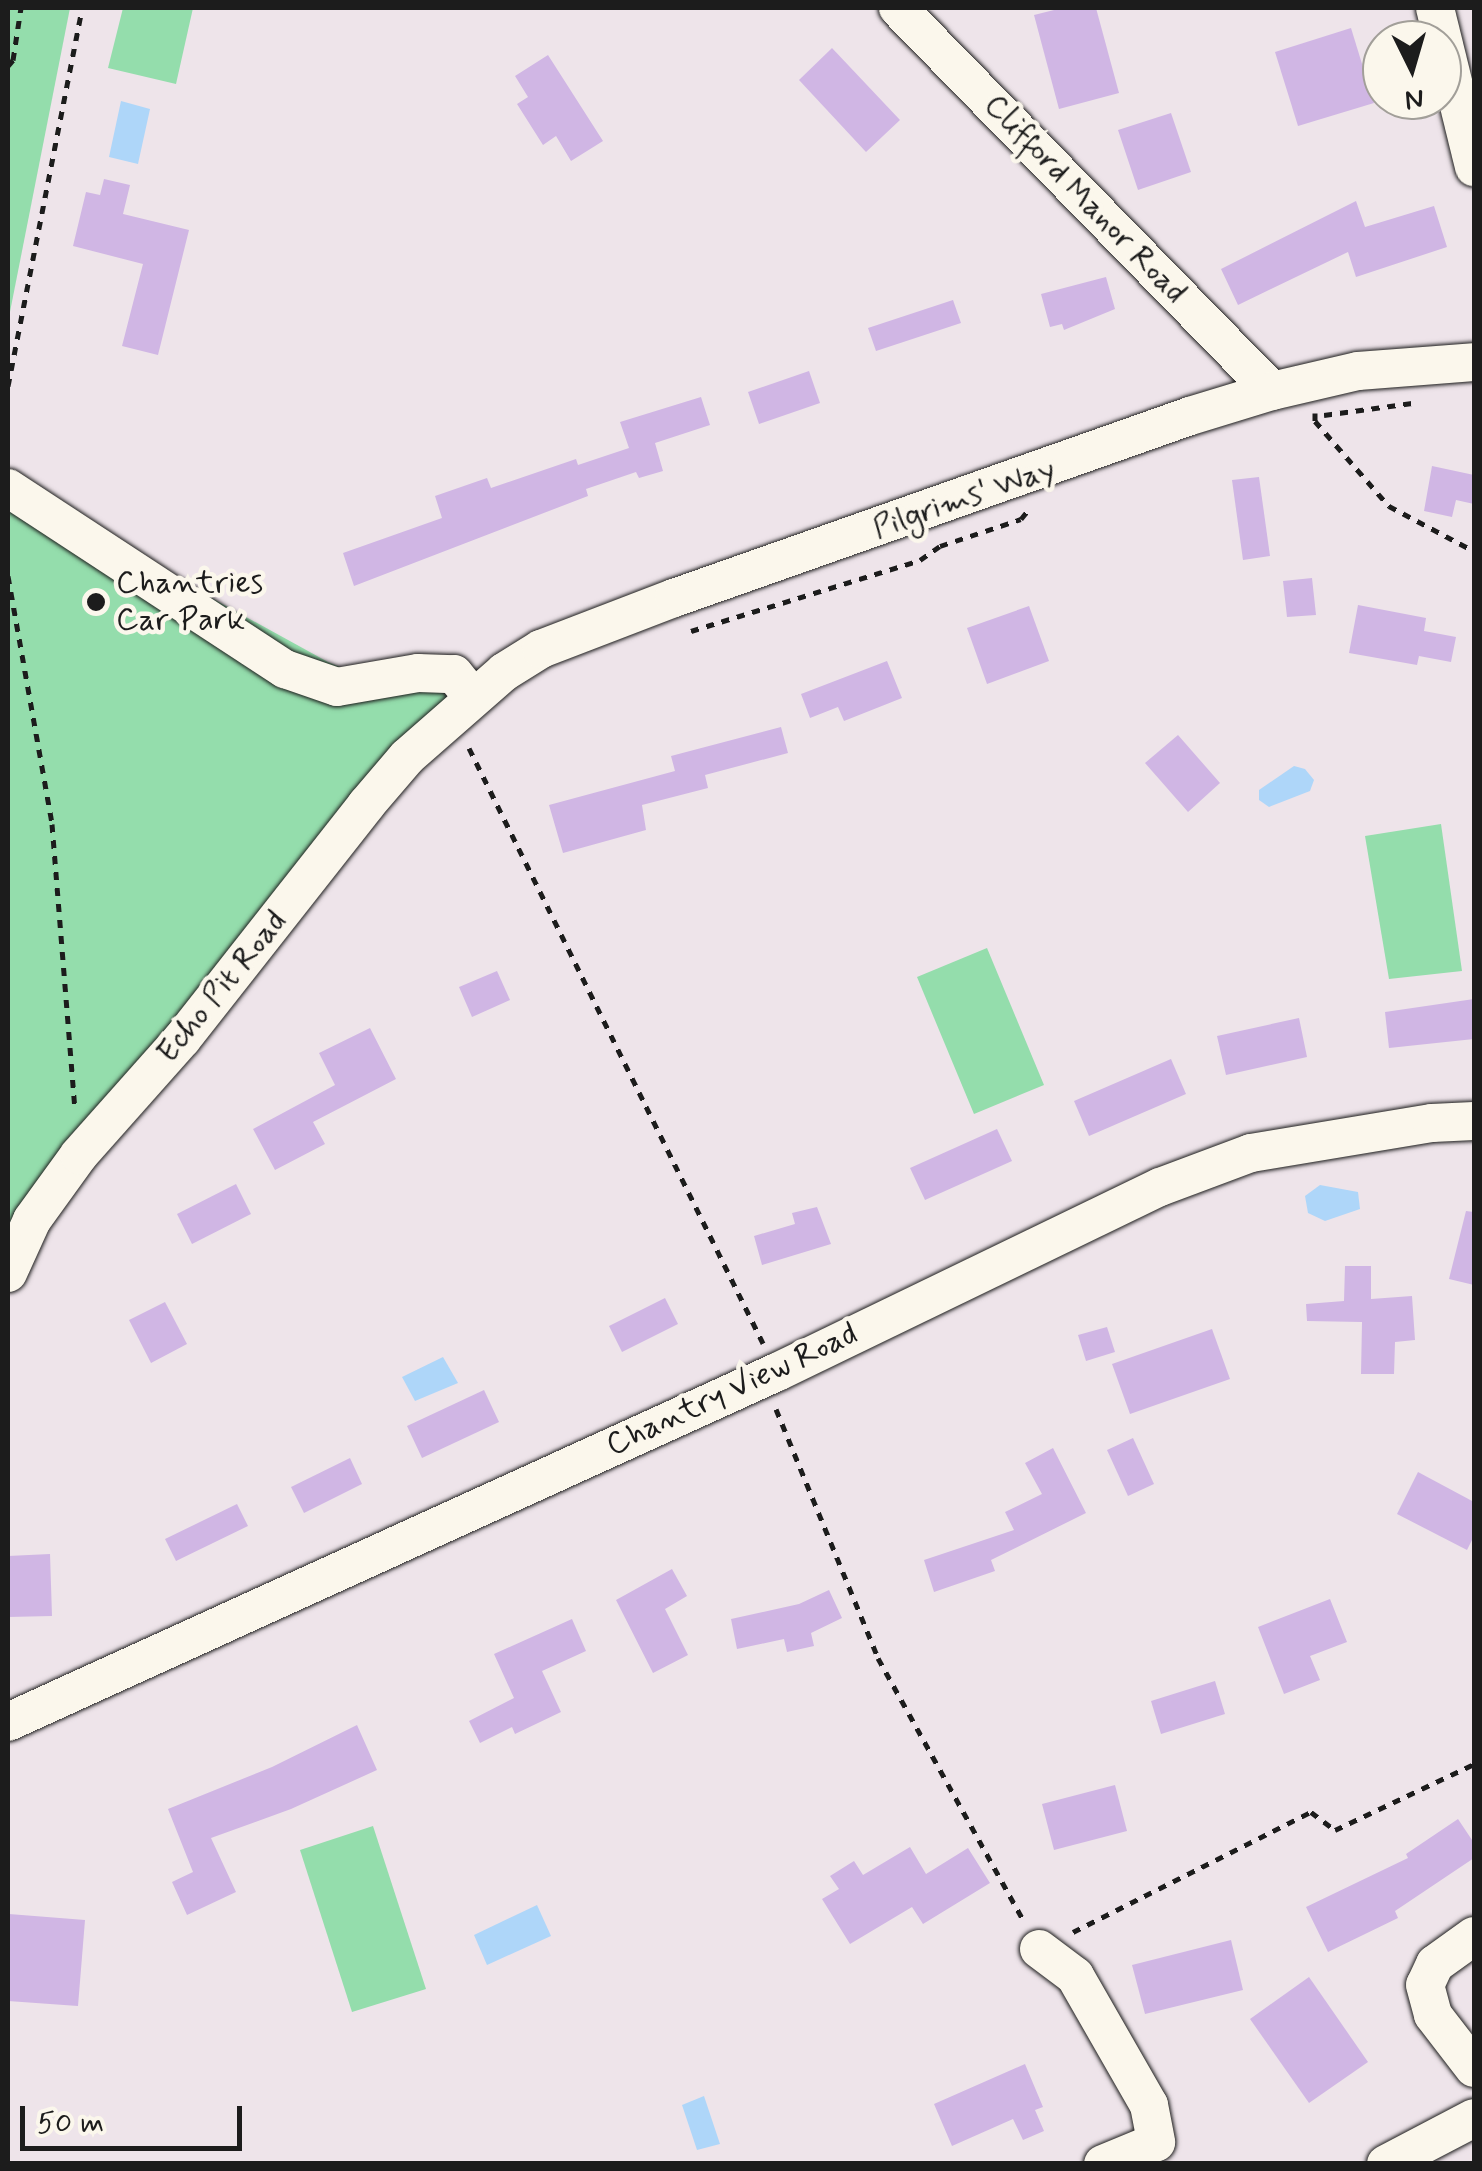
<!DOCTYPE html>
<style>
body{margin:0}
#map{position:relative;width:1482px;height:2171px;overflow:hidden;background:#eee4ea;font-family:Mynerve,sans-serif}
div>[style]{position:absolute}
.green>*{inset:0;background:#94ddac}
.water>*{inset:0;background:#aed6f9}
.building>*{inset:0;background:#d0b6e4}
.path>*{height:5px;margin-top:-2.5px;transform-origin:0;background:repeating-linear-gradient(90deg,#1c1c1c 0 8px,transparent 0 16px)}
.roads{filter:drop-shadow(0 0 2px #1c1c1c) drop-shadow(0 0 2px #1c1c1c)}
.minor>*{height:38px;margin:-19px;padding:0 19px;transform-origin:19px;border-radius:19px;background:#fbf7ec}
.dots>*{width:28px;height:28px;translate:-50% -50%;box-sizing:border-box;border:5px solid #fbf7ec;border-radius:50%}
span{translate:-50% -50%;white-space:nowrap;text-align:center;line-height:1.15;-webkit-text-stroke:9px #fbf7ec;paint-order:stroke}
.street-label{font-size:32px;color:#1c1c1c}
.poi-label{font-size:32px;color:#1c1c1c}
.left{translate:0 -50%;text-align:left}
.frame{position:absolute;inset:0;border:10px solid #1c1c1c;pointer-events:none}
.north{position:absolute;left:1362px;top:20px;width:100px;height:100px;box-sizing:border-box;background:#fbf7ec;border:2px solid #a29f99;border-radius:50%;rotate:175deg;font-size:28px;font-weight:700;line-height:40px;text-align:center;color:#1c1c1c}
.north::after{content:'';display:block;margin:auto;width:35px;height:45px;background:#1c1c1c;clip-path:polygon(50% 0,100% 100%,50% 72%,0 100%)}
.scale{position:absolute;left:20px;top:2106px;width:222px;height:45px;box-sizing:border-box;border:5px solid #1c1c1c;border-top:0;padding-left:12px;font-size:30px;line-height:35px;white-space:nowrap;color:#1c1c1c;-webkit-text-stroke:8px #fbf7ec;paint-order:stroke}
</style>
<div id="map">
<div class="green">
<div style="clip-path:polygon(8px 8px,70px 8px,8px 322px)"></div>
<div style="clip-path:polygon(123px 8px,193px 8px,176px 84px,108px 68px)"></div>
<div style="clip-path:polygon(8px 486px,328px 662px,362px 676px,437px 679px,447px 698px,168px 1033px,70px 1136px,8px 1234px)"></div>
<div style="clip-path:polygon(1441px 824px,1462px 971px,1389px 979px,1365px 836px)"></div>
<div style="clip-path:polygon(987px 948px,1044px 1085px,974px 1114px,917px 977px)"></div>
<div style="clip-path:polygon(373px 1826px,426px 1989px,352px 2012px,300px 1850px)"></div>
</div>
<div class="water">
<div style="clip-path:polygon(121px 101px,150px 109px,138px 164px,109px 157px)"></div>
<div style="clip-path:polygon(1294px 766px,1305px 769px,1314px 780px,1310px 791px,1269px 807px,1259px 800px,1259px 790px)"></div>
<div style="clip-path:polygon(1320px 1185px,1358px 1192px,1360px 1209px,1325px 1221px,1308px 1213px,1305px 1196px)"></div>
<div style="clip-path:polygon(443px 1357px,458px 1383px,415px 1401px,402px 1377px)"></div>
<div style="clip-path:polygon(537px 1905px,551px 1936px,487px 1965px,474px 1935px)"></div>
<div style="clip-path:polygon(704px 2096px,720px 2144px,697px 2150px,682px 2105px)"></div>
</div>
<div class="building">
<div style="clip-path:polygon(1062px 8px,1096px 8px,1119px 93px,1059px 109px,1034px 15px)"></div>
<div style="clip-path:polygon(1351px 28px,1374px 103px,1298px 126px,1275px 52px)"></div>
<div style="clip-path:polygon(832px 48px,900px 120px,866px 152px,799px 80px)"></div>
<div style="clip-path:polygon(548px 55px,603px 141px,571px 161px,556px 136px,543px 145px,517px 104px,528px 97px,515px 76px)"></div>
<div style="clip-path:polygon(1171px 113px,1191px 172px,1138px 190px,1118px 130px)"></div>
<div style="clip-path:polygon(104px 179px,130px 185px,123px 214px,189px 230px,158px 355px,122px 346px,143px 264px,73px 246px,86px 192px,100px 195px)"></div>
<div style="clip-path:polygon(1356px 201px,1365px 227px,1434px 206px,1447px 247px,1356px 277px,1348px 252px,1238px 305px,1221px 269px)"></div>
<div style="clip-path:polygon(1106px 277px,1115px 309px,1064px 330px,1062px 324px,1050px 327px,1041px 294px)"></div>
<div style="clip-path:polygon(953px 300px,961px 323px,876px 351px,868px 328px)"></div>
<div style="clip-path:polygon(809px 371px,820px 403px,759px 424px,748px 392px)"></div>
<div style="clip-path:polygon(701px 397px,710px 425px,655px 443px,663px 471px,639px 478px,636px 472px,586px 489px,588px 496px,354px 586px,343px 553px,442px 518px,435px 496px,487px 478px,491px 488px,576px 459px,578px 465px,629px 448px,620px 422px)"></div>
<div style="clip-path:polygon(1432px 466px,1474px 475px,1474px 504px,1456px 500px,1452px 517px,1424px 511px)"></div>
<div style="clip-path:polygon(1259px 477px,1270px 556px,1243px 560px,1232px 480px)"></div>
<div style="clip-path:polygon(1312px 578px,1316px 615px,1287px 617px,1283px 581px)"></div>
<div style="clip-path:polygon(1358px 605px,1426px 618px,1424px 631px,1456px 637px,1451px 662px,1419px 656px,1417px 665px,1349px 653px)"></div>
<div style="clip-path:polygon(1029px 606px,1049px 661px,987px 684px,967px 628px)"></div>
<div style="clip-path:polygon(887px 661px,902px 698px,844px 721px,838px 707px,810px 718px,801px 694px)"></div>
<div style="clip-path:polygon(781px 727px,788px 753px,705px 775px,708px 788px,642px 805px,646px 830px,563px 853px,549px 805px,675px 771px,671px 756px)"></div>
<div style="clip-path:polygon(1178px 735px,1220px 783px,1188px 812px,1145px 763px)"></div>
<div style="clip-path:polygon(497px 971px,510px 1000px,472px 1017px,459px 987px)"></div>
<div style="clip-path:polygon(1474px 999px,1474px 1039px,1389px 1048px,1385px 1012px)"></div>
<div style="clip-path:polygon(1299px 1018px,1307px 1057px,1226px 1075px,1217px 1036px)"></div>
<div style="clip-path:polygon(370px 1028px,396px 1079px,313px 1122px,325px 1144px,275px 1170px,253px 1129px,335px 1085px,319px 1053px)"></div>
<div style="clip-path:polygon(1171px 1059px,1186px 1094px,1089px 1136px,1074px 1101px)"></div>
<div style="clip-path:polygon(997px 1129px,1012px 1161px,925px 1200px,910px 1168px)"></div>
<div style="clip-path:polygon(236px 1184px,251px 1214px,192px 1244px,177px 1214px)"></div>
<div style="clip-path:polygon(817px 1207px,831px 1244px,762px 1265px,754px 1236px,795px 1224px,792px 1213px)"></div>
<div style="clip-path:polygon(1466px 1211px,1474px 1212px,1474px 1285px,1449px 1279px)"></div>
<div style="clip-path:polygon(1345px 1266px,1371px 1266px,1371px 1299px,1412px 1296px,1415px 1340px,1395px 1342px,1394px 1374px,1361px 1374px,1362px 1322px,1307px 1321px,1306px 1304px,1344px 1301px)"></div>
<div style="clip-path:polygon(665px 1298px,678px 1324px,622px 1352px,609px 1326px)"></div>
<div style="clip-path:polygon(165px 1302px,187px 1344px,151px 1363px,129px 1320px)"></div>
<div style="clip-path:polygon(1107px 1327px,1115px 1352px,1086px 1361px,1078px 1335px)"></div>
<div style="clip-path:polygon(1212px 1329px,1230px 1379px,1130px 1414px,1112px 1364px)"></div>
<div style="clip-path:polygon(484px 1390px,499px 1422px,422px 1458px,407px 1426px)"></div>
<div style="clip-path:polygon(1133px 1438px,1154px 1484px,1128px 1496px,1107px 1450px)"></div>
<div style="clip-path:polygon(1053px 1448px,1086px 1513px,991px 1560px,995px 1571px,934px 1592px,924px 1560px,1014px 1530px,1005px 1512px,1042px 1494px,1025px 1463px)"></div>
<div style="clip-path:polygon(350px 1458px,362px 1484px,304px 1513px,291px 1487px)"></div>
<div style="clip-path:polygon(1418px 1472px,1474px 1502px,1474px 1536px,1467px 1550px,1397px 1514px)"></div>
<div style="clip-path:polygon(237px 1504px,248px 1526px,176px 1561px,165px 1539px)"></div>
<div style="clip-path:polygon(50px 1554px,52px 1616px,8px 1617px,8px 1556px)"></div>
<div style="clip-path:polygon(672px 1569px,687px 1596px,665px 1609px,688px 1655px,653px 1673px,616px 1600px)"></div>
<div style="clip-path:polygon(829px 1590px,842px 1618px,811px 1633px,814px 1646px,787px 1652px,784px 1639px,737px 1649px,731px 1619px,799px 1604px)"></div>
<div style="clip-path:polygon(1330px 1599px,1347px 1642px,1310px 1656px,1320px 1680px,1284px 1694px,1258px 1627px)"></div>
<div style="clip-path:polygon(572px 1619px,586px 1651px,542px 1671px,561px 1712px,515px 1734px,512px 1727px,480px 1743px,469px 1721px,514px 1698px,494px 1654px)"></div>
<div style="clip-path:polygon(1215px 1681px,1225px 1714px,1161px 1734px,1151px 1701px)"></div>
<div style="clip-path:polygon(357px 1725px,377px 1770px,291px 1809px,211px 1838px,236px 1892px,187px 1915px,172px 1882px,193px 1872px,168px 1809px,272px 1767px)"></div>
<div style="clip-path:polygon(1115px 1785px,1127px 1831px,1054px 1850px,1042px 1804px)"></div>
<div style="clip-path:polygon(1458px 1819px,1474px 1843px,1474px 1858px,1395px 1911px,1398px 1918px,1328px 1952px,1306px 1907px,1408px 1858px,1406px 1854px)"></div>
<div style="clip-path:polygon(910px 1847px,926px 1874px,968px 1848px,990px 1883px,923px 1924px,912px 1907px,850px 1944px,822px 1899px,839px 1889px,830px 1876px,854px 1861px,863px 1875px)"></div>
<div style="clip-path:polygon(9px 1914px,85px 1920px,78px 2006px,8px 2001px)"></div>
<div style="clip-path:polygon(1231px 1940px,1243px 1990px,1145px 2014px,1132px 1965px)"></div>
<div style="clip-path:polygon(1309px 1977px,1368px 2062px,1309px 2103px,1250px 2019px)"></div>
<div style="clip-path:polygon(1025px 2064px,1043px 2107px,1035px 2110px,1044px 2131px,1023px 2140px,1013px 2119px,952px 2146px,934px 2104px)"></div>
</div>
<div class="path">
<div style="left:8px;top:66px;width:8px;rotate:-50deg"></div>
<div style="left:13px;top:60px;width:53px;rotate:-81.3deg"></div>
<div style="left:8px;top:386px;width:385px;rotate:-78.9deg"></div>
<div style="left:1315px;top:413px;width:8px;rotate:90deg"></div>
<div style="left:1315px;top:421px;width:113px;rotate:49deg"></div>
<div style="left:1389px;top:506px;width:96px;rotate:27.9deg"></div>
<div style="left:1324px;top:415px;width:89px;rotate:-7.8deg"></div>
<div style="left:8px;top:576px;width:252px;rotate:79.9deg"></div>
<div style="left:52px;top:824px;width:284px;rotate:85.4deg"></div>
<div style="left:691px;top:631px;width:240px;rotate:-17.2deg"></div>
<div style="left:920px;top:560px;width:24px;rotate:-35deg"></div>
<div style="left:940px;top:546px;width:85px;rotate:-18.4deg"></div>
<div style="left:1021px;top:519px;width:14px;rotate:-51deg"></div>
<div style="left:469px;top:748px;width:664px;rotate:63.71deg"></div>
<div style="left:776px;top:1409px;width:269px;rotate:67.7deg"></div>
<div style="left:878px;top:1658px;width:299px;rotate:61deg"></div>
<div style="left:1073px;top:1932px;width:267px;rotate:-26.8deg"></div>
<div style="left:1311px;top:1812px;width:30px;rotate:37deg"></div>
<div style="left:1335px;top:1830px;width:154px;rotate:-25.4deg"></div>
</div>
<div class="roads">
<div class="minor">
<div style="left:898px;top:8px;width:535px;rotate:45.68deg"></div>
<div style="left:1435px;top:8px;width:164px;rotate:76.2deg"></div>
<div style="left:8px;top:488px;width:331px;rotate:33.2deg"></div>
<div style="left:285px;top:669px;width:55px;rotate:19.1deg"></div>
<div style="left:337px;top:687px;width:82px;rotate:-9.8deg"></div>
<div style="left:418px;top:673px;width:36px;rotate:2deg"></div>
<div style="left:454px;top:674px;width:28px;rotate:51deg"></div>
<div style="left:8px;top:1273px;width:58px;rotate:-65.6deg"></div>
<div style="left:32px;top:1220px;width:80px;rotate:-54.1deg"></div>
<div style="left:79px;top:1155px;width:155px;rotate:-48.4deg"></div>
<div style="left:182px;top:1039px;width:298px;rotate:-51.8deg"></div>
<div style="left:366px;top:805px;width:63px;rotate:-49.5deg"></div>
<div style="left:407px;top:757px;width:129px;rotate:-41.2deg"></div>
<div style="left:504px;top:672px;width:44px;rotate:-31.9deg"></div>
<div style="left:541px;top:649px;width:142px;rotate:-21deg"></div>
<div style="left:674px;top:598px;width:547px;rotate:-19.43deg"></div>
<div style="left:1190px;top:416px;width:86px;rotate:-17deg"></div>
<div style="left:1272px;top:391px;width:88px;rotate:-13.1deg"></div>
<div style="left:1358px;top:371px;width:116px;rotate:-4.4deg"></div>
<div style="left:8px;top:1722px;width:845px;rotate:-24.47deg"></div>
<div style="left:777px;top:1372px;width:425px;rotate:-25.8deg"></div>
<div style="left:1160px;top:1187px;width:97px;rotate:-20.5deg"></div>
<div style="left:1251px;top:1153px;width:183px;rotate:-9.4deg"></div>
<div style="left:1432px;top:1123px;width:42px;rotate:-2.7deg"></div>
<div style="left:1474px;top:1936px;width:48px;rotate:144.3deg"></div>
<div style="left:1435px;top:1964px;width:23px;rotate:115deg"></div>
<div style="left:1425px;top:1985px;width:31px;rotate:75deg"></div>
<div style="left:1433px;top:2015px;width:67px;rotate:52.3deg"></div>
<div style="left:1039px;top:1949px;width:45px;rotate:36.9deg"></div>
<div style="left:1075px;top:1976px;width:149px;rotate:60.2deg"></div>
<div style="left:1149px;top:2105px;width:38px;rotate:79deg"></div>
<div style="left:1103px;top:2164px;width:57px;rotate:-22.5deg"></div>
<div style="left:1386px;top:2164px;width:99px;rotate:-27.6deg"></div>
</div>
</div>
<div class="dots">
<div style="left:96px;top:602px;background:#1c1c1c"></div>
</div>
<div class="street-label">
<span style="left:1085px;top:199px;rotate:46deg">Clifford Manor Road</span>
<span style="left:964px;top:499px;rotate:-19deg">Pilgrims' Way</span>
<span style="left:222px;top:987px;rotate:-51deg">Echo Pit Road</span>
<span style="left:732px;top:1390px;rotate:-25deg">Chantry View Road</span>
</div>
<div class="poi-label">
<span class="left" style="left:116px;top:602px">Chantries<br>Car Park</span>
</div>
<div class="frame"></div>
<div class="north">N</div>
<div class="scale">50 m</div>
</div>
